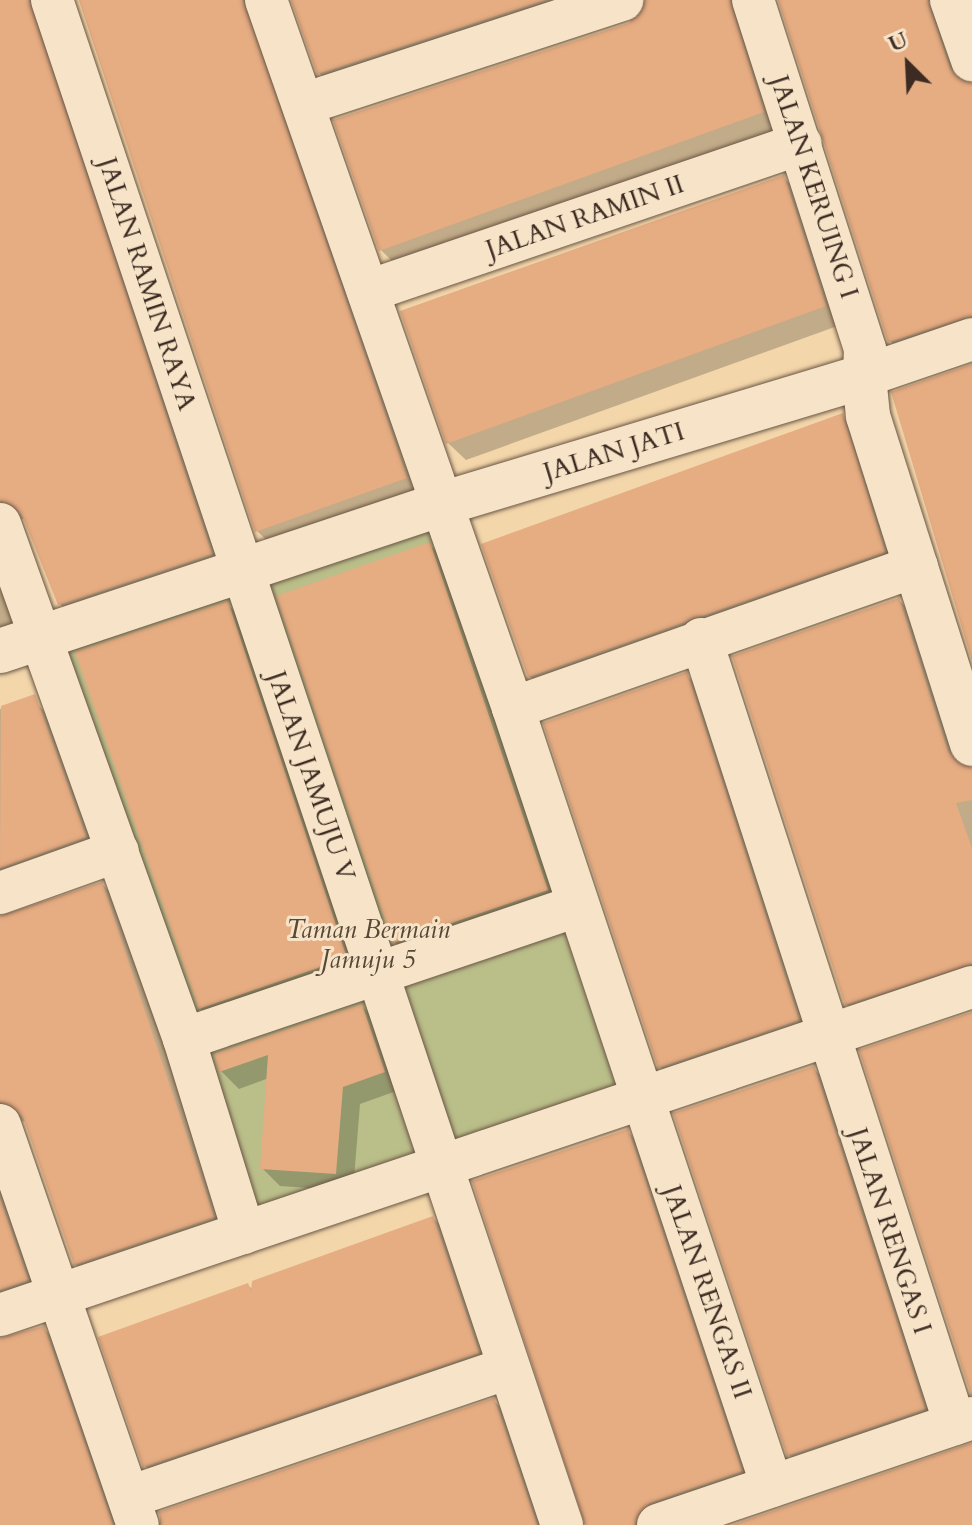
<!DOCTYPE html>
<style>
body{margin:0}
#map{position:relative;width:972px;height:1525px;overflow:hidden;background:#f3d6aa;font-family:Cardo,serif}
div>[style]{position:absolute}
.green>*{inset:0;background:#babe89}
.shadow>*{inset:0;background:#0003}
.building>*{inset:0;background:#e6ac82}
.roads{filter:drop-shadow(0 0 2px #6a5645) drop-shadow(0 0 2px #6a5645)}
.street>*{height:42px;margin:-21px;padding:0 21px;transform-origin:21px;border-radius:21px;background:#f7e4c8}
.secondary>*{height:44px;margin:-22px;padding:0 22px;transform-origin:22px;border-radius:22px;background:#f7e4c8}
span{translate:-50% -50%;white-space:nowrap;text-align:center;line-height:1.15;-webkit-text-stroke:6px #f7e4c8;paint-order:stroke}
.street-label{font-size:26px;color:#3d2b23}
.park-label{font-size:26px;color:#564837;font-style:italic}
.north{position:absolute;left:868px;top:24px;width:80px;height:80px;-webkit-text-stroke:6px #f7e4c8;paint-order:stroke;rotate:336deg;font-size:22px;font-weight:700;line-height:32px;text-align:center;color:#3d2b23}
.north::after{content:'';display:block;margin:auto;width:28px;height:36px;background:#3d2b23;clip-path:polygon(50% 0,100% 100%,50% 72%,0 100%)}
</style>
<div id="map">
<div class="green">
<div style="clip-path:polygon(438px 505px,642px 1097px,244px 1233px,40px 638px)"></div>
</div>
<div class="shadow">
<div style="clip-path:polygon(0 0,57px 0,229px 573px,79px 623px,60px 604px,26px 518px,0 527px)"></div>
<div style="clip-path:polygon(79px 0,261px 0,425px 497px,276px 549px,257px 531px)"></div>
<div style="clip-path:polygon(329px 0,617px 0,337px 92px,319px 73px)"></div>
<div style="clip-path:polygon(647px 0,758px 0,781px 130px,399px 268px,381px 250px,631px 25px)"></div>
<div style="clip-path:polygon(780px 0,954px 0,966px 86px,972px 84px,972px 338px,908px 360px,890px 341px)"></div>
<div style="clip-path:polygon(783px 177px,801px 195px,843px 324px,466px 460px,448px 443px)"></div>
<div style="clip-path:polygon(842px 415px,860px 433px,901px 570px,547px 694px,529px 676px)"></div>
<div style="clip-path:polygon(429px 544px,447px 562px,565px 908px,412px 960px,394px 942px)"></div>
<div style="clip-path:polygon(0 565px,23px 630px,0 639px)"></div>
<div style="clip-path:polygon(899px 600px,917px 618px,965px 769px,972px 769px,972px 986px,864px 1022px,846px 1004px)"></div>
<div style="clip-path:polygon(227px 604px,245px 621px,364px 976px,218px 1025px,200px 1008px)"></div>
<div style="clip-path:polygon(686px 675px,705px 693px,816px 1039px,678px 1085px,660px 1067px)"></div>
<div style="clip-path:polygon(31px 698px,49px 716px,103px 855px,0 896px,0 709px)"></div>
<div style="clip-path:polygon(102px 884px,120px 902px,231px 1236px,94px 1282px,75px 1264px,26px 1122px,12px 1119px,0 1132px,0 916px)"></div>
<div style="clip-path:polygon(362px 1006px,380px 1024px,402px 1089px,360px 1104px,353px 1191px,280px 1186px,262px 1168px,269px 1078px,239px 1089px,221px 1071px)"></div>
<div style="clip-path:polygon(813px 1068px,832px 1087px,942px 1427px,808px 1473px,789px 1455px)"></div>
<div style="clip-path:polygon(627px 1131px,645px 1149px,759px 1489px,662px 1525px,585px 1525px)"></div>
<div style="clip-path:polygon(0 1158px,45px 1298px,0 1318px)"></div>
<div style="clip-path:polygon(433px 1218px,450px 1236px,496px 1370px,163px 1483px,145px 1466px,248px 1285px,253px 1290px)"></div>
<div style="clip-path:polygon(43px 1328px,61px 1346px,126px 1525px,0 1525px,0 1340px)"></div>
<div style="clip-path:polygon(494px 1401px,512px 1419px,548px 1525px,159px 1525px,161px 1514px)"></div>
</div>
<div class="building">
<div style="clip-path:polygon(0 0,29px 0,212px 554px,58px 605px,22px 515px,0 501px)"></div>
<div style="clip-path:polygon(79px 0,243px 0,407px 478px,255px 532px)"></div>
<div style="clip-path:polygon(291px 0,545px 0,317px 74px)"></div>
<div style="clip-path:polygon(645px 0,730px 0,764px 112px,379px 251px,333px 120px,629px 23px)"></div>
<div style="clip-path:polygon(778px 0,928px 0,950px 69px,972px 83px,972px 316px,888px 342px)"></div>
<div style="clip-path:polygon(784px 175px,826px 306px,446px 444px,400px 311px)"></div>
<div style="clip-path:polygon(972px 364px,972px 661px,891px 392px)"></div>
<div style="clip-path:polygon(843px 413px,885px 552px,528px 677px,481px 544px)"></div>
<div style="clip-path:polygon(430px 542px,548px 890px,393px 943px,276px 596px)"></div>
<div style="clip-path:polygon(899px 598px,948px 752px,972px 768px,972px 800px,956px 803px,972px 848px,972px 964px,845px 1005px,732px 656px)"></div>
<div style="clip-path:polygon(228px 601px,347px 958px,199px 1009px,75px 652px)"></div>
<div style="clip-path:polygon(687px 672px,799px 1020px,658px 1068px,543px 723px)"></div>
<div style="clip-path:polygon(35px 694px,86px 837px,0 868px,1px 706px)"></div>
<div style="clip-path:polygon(102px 882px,214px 1217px,74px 1265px,23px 1117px,0 1102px,0 916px)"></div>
<div style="clip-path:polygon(362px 1004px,385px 1072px,343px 1087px,336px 1174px,260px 1169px,268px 1055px,219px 1072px,214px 1054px)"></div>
<div style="clip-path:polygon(972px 1012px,972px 1395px,971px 1395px,859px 1050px)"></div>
<div style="clip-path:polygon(814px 1066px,925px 1409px,787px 1456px,673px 1113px)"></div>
<div style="clip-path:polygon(628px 1129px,742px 1471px,650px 1503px,635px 1525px,585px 1525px,472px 1181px)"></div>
<div style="clip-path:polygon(0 1199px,28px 1280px,0 1290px)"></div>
<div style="clip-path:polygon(433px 1216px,479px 1353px,143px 1467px,98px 1337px,248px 1283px,251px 1291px,252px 1281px)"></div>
<div style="clip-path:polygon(44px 1326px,113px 1525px,0 1525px,0 1338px)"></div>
<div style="clip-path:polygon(494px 1398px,537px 1525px,161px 1525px,159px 1512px)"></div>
<div style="clip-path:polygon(972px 1443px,972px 1525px,732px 1525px,963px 1446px)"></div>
</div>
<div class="roads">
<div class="street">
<div style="left:52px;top:0;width:1608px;rotate:71.51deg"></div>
<div style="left:266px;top:0;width:750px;rotate:70.77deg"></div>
<div style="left:513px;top:708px;width:820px;rotate:71.59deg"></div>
<div style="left:753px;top:0;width:367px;rotate:72.2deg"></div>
<div style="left:865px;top:349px;width:27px;rotate:92deg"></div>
<div style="left:864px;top:376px;width:114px;rotate:-18.9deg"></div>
<div style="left:951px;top:0;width:64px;rotate:70.7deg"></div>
<div style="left:304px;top:104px;width:335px;rotate:-18.1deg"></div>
<div style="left:368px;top:291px;width:457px;rotate:-18.8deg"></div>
<div style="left:0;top:524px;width:547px;rotate:70.34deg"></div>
<div style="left:184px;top:1039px;width:203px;rotate:72.8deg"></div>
<div style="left:701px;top:639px;width:825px;rotate:72.07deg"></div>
<div style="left:513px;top:708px;width:428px;rotate:-19.4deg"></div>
<div style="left:0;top:893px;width:125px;rotate:-19.6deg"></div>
<div style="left:184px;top:1039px;width:412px;rotate:-18.7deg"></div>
<div style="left:0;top:1125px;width:423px;rotate:71deg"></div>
<div style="left:0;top:1315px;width:1026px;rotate:-18.65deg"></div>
<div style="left:129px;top:1497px;width:401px;rotate:-18.8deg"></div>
<div style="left:658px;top:1525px;width:332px;rotate:-18.8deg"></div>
</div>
<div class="secondary">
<div style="left:0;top:651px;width:462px;rotate:-18.4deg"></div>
<div style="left:438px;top:505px;width:445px;rotate:-16.8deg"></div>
<div style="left:864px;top:376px;width:40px;rotate:84.3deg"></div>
<div style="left:868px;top:416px;width:344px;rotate:72.4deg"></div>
</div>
</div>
<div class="street-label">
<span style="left:814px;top:187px;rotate:72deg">JALAN KERUING I</span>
<span style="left:585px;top:217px;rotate:-19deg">JALAN RAMIN II</span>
<span style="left:147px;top:284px;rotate:72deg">JALAN RAMIN RAYA</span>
<span style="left:614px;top:452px;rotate:-17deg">JALAN JATI</span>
<span style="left:311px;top:776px;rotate:71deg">JALAN JAMUJU V</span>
<span style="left:890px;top:1231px;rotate:72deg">JALAN RENGAS I</span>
<span style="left:707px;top:1292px;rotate:71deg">JALAN RENGAS II</span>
</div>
<div class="park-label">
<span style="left:368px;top:945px">Taman Bermain<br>Jamuju 5</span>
</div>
<div class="north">U</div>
</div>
